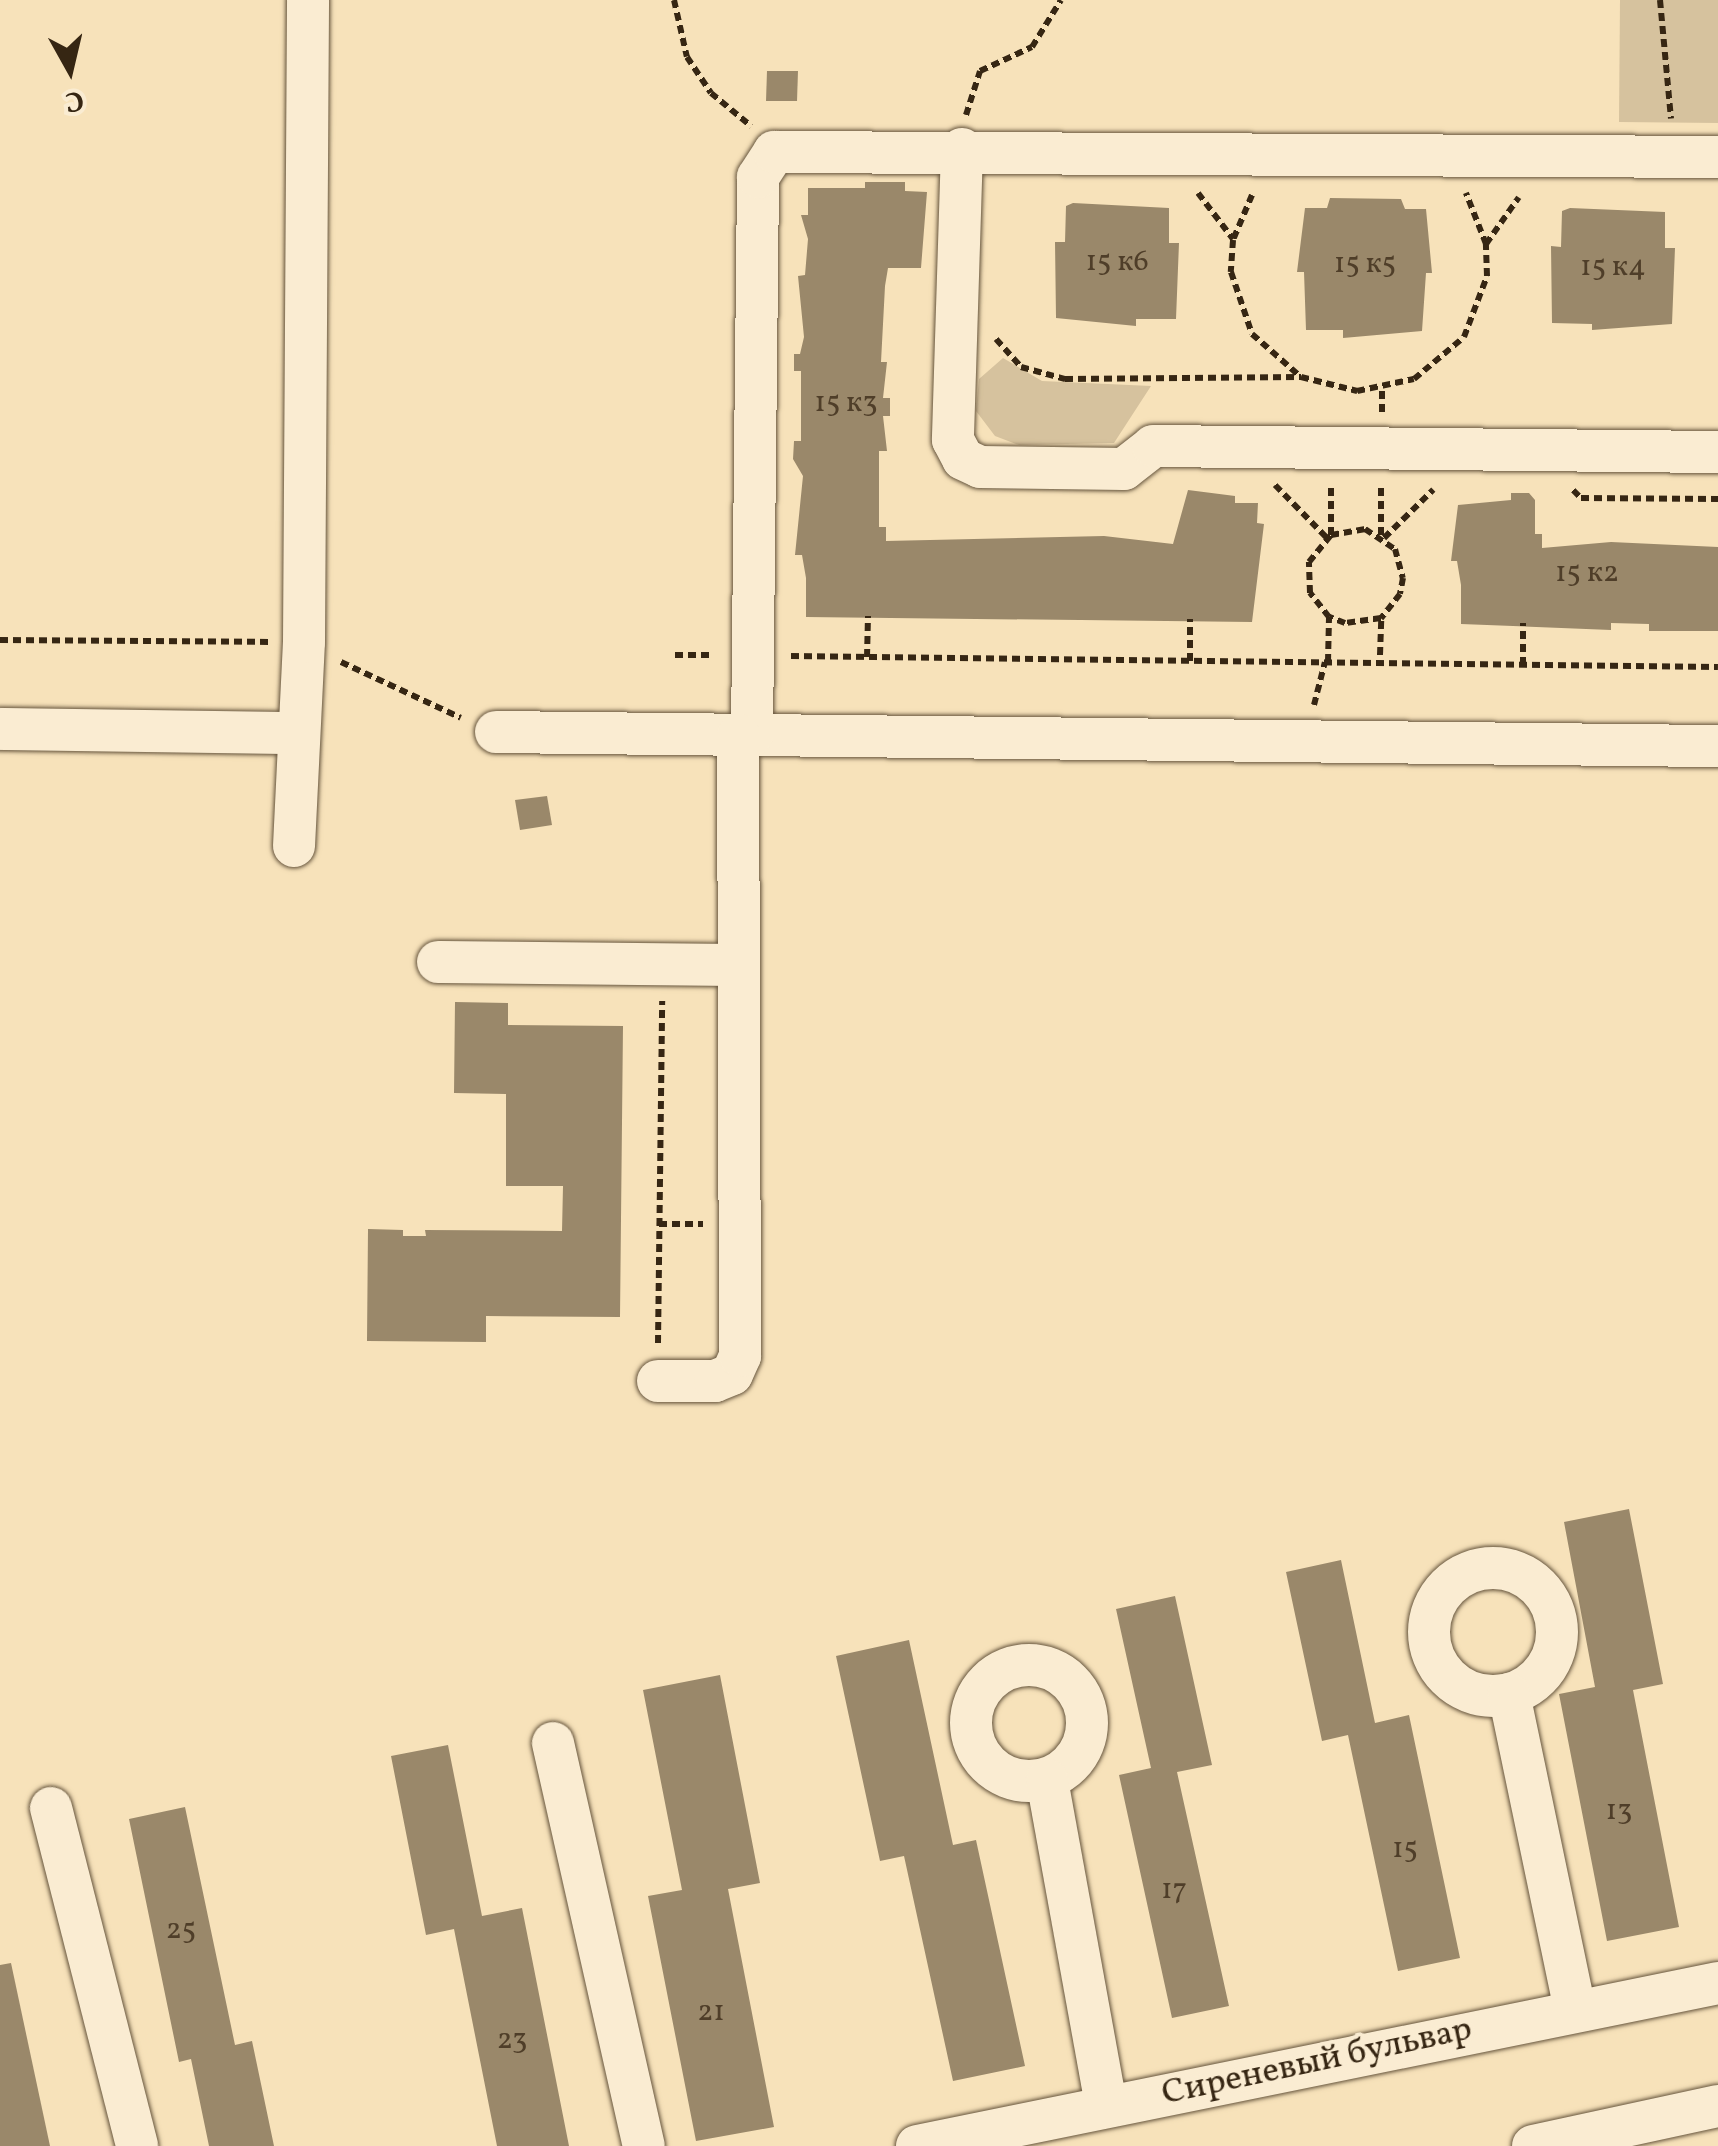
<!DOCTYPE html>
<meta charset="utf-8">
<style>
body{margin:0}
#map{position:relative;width:1718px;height:2146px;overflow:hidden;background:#f7e2ba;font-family:Vollkorn,serif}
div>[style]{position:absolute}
.green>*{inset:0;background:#d6c29e}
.building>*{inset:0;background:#9a886a}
.path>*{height:6px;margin-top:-3px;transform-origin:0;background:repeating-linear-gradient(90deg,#362613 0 8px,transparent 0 13px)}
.roads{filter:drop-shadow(0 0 2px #66553d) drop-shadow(0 0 2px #66553d)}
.minor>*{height:42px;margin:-21px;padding:0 21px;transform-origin:21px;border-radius:21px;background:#faecd2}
.minor>.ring{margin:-21px;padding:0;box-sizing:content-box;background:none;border:42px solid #faecd2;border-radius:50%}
span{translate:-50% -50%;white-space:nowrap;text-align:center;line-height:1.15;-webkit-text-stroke:8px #faecd2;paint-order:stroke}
.number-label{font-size:30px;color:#4f3e29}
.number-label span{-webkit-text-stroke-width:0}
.street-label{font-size:35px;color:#362613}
.north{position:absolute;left:20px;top:20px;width:100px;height:100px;-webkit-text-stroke:8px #faecd2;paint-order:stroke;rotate:172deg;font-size:28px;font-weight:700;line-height:40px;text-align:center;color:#362613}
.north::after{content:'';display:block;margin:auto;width:35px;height:45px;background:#362613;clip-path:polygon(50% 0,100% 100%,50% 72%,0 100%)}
</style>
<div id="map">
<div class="green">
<div style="clip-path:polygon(1620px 0,1718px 0,1718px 123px,1619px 122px)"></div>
<div style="clip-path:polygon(1003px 358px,1042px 381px,1151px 386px,1114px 443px,1019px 445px,995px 436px,976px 411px,979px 379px)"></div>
</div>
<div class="building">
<div style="clip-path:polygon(767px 71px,798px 71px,797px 101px,766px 101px)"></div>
<div style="clip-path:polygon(865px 182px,905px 182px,905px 191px,927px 192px,921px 268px,888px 268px,885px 286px,881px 362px,887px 362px,883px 398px,890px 398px,890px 416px,883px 416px,887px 451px,879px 451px,879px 527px,886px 527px,886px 541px,1104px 536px,1173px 544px,1188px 490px,1235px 496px,1235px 503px,1258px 503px,1257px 523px,1264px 524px,1252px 622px,806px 617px,806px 578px,802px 555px,795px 555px,803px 476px,793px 459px,794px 441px,801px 441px,801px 371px,794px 371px,794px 354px,800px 354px,804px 337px,798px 276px,805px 275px,808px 239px,801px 215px,808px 215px,808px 188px,865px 188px)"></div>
<div style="clip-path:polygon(1330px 198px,1401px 199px,1405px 209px,1426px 209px,1432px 273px,1426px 273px,1422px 331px,1343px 338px,1343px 330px,1306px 330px,1304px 272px,1297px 272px,1305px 208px,1327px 208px)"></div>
<div style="clip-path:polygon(1073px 203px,1169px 208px,1169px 243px,1179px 243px,1176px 319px,1136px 319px,1136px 326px,1056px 318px,1055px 242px,1065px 242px,1066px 206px)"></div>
<div style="clip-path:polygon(1570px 208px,1665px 212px,1665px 248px,1675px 248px,1672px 324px,1592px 330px,1592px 324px,1552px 323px,1551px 246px,1561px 247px,1562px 211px)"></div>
<div style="clip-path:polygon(1511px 493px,1529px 493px,1535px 500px,1535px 534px,1542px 534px,1542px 548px,1611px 542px,1718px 547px,1718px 631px,1649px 631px,1649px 624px,1611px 623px,1611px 630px,1461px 624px,1461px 585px,1457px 561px,1451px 561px,1458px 505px,1511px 500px)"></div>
<div style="clip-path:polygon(547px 796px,552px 825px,520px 830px,515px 800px)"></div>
<div style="clip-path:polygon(455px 1002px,508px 1003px,508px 1025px,623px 1026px,620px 1317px,486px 1316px,486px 1342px,367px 1341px,368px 1229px,403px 1230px,403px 1236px,426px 1236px,425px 1230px,562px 1231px,563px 1186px,506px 1186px,506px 1094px,454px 1093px)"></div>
<div style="clip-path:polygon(1629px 1509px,1663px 1684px,1633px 1690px,1679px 1927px,1607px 1941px,1559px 1694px,1595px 1687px,1564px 1522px)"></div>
<div style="clip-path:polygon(1341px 1560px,1375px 1723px,1409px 1715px,1460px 1958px,1398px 1971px,1348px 1735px,1322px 1741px,1286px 1572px)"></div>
<div style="clip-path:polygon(1175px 1596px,1212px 1765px,1177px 1772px,1229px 2006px,1172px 2018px,1119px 1775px,1151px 1768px,1116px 1609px)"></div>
<div style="clip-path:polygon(909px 1640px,953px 1845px,976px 1840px,1025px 2066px,953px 2081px,904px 1856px,880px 1861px,836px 1656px)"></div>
<div style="clip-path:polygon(720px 1675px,760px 1883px,728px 1889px,774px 2127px,696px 2141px,648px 1896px,682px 1890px,643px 1690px)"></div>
<div style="clip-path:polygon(448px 1745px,482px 1916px,522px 1908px,569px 2146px,497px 2146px,454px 1929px,426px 1935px,391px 1756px)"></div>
<div style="clip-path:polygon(185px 1807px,235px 2045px,252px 2041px,274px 2146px,209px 2146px,191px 2059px,179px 2062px,129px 1819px)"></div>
<div style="clip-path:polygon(11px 1963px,50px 2146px,0 2146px,0 1965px)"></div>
</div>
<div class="path">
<div style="left:674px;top:0;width:58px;rotate:77.2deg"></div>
<div style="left:687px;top:57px;width:43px;rotate:56.3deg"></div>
<div style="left:711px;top:93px;width:52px;rotate:39.5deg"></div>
<div style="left:1660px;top:0;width:119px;rotate:84.7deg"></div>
<div style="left:966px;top:115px;width:46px;rotate:-72.3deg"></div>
<div style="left:980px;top:71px;width:57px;rotate:-24.8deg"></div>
<div style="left:1032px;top:47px;width:55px;rotate:-58.3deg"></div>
<div style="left:1198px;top:193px;width:58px;rotate:52.7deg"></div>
<div style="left:1252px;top:195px;width:49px;rotate:112.9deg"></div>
<div style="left:1233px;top:240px;width:32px;rotate:94deg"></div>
<div style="left:1231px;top:272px;width:65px;rotate:71.3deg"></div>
<div style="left:1252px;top:334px;width:65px;rotate:41.3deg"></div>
<div style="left:1301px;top:377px;width:58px;rotate:14deg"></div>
<div style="left:1357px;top:391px;width:58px;rotate:-11.9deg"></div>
<div style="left:1414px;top:379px;width:65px;rotate:-40deg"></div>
<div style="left:1464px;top:337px;width:65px;rotate:-69.3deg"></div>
<div style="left:1487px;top:276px;width:32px;rotate:-92deg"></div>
<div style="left:1486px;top:244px;width:55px;rotate:-111.4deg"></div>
<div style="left:1486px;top:244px;width:57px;rotate:-54.9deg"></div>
<div style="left:996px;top:339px;width:38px;rotate:48deg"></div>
<div style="left:1021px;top:367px;width:46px;rotate:15.3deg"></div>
<div style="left:1065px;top:379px;width:236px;rotate:-0.5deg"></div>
<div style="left:1382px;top:412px;width:23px;rotate:-90deg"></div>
<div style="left:1275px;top:485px;width:74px;rotate:45.5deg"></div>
<div style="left:1573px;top:490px;width:11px;rotate:45deg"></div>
<div style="left:1581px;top:498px;width:137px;rotate:0.4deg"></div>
<div style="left:1331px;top:535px;width:35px;rotate:-10deg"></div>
<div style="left:1365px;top:529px;width:36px;rotate:34deg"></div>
<div style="left:1395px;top:549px;width:30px;rotate:75deg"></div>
<div style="left:1403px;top:578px;width:16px;rotate:101deg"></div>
<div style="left:1400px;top:594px;width:31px;rotate:128deg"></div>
<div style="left:1381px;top:618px;width:36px;rotate:172deg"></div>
<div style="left:1345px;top:623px;width:17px;rotate:-159deg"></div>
<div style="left:1329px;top:617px;width:31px;rotate:-128deg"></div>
<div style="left:1310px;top:593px;width:31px;rotate:-92deg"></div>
<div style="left:1309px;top:562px;width:35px;rotate:-51deg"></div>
<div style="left:1331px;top:535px;width:48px;rotate:-90deg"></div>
<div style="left:1381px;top:535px;width:50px;rotate:-90deg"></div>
<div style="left:1384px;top:538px;width:69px;rotate:-44.4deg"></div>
<div style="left:0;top:640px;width:269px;rotate:0.4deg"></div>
<div style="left:675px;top:655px;width:39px"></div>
<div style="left:1380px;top:655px;width:37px;rotate:-88deg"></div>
<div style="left:791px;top:656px;width:927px;rotate:0.68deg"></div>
<div style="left:867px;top:657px;width:41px;rotate:-88.6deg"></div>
<div style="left:1190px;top:661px;width:42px;rotate:-90deg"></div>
<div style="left:341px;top:662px;width:132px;rotate:25deg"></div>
<div style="left:1328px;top:662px;width:45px;rotate:-88.7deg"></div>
<div style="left:1523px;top:665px;width:42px;rotate:-90deg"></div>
<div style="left:1314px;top:705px;width:44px;rotate:-75.7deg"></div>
<div style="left:659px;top:1224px;width:44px"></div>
<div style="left:658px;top:1343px;width:342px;rotate:-89.3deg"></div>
</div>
<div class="roads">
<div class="minor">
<div style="left:962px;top:149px;width:291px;rotate:91.8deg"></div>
<div style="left:953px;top:440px;width:21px;rotate:62deg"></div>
<div style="left:963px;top:459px;width:19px;rotate:25deg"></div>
<div style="left:980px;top:467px;width:144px;rotate:0.8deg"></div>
<div style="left:1124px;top:469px;width:37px;rotate:-38deg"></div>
<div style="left:1153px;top:446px;width:565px;rotate:0.61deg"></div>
<div style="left:0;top:729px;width:299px;rotate:0.8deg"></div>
<div style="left:496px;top:732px;width:1222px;rotate:0.66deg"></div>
<div style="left:752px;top:735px;width:558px;rotate:-89.38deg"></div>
<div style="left:758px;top:177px;width:30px;rotate:-57deg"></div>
<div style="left:774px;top:152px;width:944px;rotate:0.3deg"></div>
<div style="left:294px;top:846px;width:204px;rotate:-87.2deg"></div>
<div style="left:304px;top:642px;width:642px;rotate:-89.64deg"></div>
<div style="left:438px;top:962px;width:301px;rotate:0.6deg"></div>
<div style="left:658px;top:1381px;width:57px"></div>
<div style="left:715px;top:1381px;width:18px;rotate:-22deg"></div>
<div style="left:732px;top:1374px;width:20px;rotate:-66deg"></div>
<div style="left:740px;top:1356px;width:621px;rotate:-90.18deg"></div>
<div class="ring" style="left:1429px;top:1568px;width:86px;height:86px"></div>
<div class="ring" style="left:971px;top:1665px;width:74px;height:74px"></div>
<div style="left:1509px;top:1694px;width:322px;rotate:78.2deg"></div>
<div style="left:553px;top:1743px;width:413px;rotate:77.3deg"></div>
<div style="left:1047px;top:1780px;width:331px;rotate:79.7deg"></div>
<div style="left:51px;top:1808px;width:349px;rotate:75.7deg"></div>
<div style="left:917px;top:2146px;width:817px;rotate:-11.5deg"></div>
<div style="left:1533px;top:2146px;width:189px;rotate:-12.2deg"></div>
</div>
</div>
<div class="number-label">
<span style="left:1117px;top:262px">15 к6</span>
<span style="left:1365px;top:264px">15 к5</span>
<span style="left:1613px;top:267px">15 к4</span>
<span style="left:846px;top:403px">15 к3</span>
<span style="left:1587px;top:573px">15 к2</span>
<span style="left:1619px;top:1811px">13</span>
<span style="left:1405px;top:1849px">15</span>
<span style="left:1174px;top:1890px">17</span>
<span style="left:181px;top:1930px">25</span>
<span style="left:711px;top:2012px">21</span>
<span style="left:512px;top:2040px">23</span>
</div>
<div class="street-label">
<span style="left:1317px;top:2062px;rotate:-12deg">Сиреневый бульвар</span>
</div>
<div class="north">С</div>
</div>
